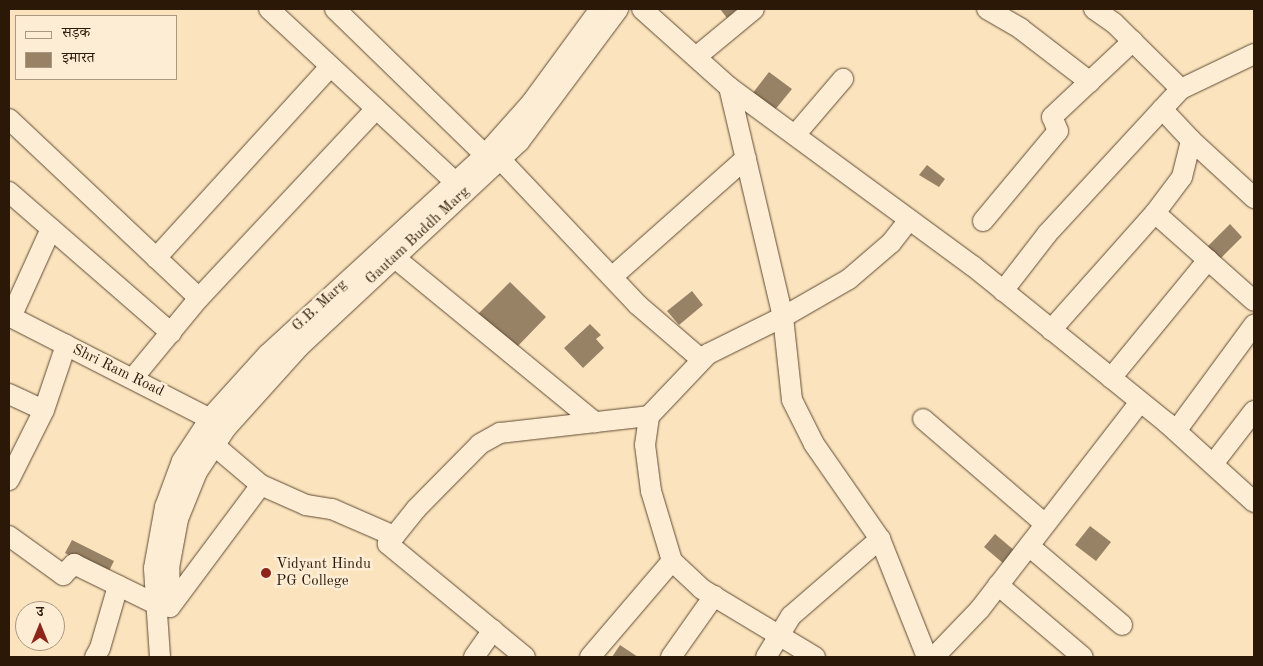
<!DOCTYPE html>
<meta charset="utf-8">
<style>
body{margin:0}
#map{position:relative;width:1263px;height:666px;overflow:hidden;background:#fbe4bd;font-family:"Old Standard TT","Noto Serif Devanagari",serif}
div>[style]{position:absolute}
.building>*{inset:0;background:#988266}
.roads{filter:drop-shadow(0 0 1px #604b34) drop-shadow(0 0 1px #604b34)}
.minor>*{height:20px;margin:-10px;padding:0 10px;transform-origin:10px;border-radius:10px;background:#fcedd4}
.dots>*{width:14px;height:14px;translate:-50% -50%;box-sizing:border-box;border:2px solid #fcedd4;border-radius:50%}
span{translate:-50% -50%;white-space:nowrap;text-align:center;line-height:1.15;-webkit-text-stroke:5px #fcedd4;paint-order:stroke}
.street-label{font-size:15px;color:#2c1807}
.poi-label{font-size:15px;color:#2c1807}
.left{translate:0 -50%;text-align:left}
.frame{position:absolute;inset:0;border:10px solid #2c1807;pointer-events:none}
.legend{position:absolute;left:15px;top:15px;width:162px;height:65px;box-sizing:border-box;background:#fcedd4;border:1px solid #a99882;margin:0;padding:6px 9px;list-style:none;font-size:15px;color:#2c1807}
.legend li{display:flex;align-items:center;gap:10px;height:25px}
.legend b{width:25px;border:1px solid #a99882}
.north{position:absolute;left:15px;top:601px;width:50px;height:50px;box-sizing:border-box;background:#fcedd4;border:1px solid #a99882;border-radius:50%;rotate:0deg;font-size:14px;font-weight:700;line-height:20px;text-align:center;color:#2c1807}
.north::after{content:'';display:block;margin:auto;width:18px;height:22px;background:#8f2418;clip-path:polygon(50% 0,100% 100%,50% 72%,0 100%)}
</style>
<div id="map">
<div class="building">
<div style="clip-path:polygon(720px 9px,735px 9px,736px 10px,727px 18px)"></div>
<div style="clip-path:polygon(769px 72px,792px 89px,774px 111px,752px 94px)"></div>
<div style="clip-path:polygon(927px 165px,945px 179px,939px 187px,919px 175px)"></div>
<div style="clip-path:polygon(1230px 224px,1242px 237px,1218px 261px,1205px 249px)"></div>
<div style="clip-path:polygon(510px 282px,546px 317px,515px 349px,478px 314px)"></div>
<div style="clip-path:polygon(692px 291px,703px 305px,679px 325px,667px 311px)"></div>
<div style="clip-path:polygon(590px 324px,601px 335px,596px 339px,604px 348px,583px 368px,564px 348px)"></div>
<div style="clip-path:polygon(1090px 526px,1111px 542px,1096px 561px,1075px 545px)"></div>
<div style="clip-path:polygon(995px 534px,1015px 551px,1004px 564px,984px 547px)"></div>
<div style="clip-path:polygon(72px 540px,114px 561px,107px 575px,65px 553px)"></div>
<div style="clip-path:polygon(620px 645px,638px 657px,612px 657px)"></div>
</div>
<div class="roads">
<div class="minor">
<div style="left:269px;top:9px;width:267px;rotate:42.9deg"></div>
<div style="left:335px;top:9px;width:209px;rotate:44.2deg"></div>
<div style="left:642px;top:9px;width:117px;rotate:41.9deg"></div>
<div style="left:729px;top:87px;width:236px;rotate:76.8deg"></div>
<div style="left:783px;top:317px;width:83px;rotate:83.8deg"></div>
<div style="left:792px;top:400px;width:49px;rotate:63.4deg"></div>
<div style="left:814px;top:444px;width:116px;rotate:55.2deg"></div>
<div style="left:880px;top:539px;width:127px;rotate:68.3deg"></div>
<div style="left:987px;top:9px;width:39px;rotate:30deg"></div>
<div style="left:1021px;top:29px;width:87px;rotate:37.5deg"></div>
<div style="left:1094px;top:9px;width:24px;rotate:35deg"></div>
<div style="left:1114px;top:23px;width:94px;rotate:44.6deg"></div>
<div style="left:696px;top:57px;width:75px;rotate:-39.6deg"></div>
<div style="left:729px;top:87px;width:303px;rotate:36.3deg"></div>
<div style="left:973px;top:266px;width:250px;rotate:39deg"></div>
<div style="left:1167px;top:423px;width:118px;rotate:42.2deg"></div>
<div style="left:1162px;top:109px;width:42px;rotate:46.9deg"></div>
<div style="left:1191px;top:140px;width:86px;rotate:42.6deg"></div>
<div style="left:9px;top:119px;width:261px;rotate:43.3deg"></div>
<div style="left:795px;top:135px;width:74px;rotate:-49.4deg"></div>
<div style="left:500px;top:159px;width:201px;rotate:46.6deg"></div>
<div style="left:638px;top:305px;width:84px;rotate:40.7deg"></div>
<div style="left:9px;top:192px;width:215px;rotate:41deg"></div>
<div style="left:1155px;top:213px;width:132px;rotate:41.6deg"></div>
<div style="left:983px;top:221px;width:117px;rotate:-50.2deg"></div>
<div style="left:1058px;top:131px;width:15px;rotate:-113deg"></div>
<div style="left:1052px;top:117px;width:111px;rotate:-43.2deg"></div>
<div style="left:156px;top:258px;width:258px;rotate:-47.7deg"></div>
<div style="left:395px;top:258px;width:259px;rotate:39.4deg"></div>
<div style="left:612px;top:277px;width:179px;rotate:-41.6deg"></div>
<div style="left:1003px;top:291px;width:72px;rotate:-52.3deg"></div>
<div style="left:1047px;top:234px;width:197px;rotate:-47.3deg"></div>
<div style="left:1181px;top:89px;width:81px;rotate:-25.6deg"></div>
<div style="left:9px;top:316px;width:237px;rotate:27.1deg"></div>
<div style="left:11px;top:317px;width:97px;rotate:-65.6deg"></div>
<div style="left:1051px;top:330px;width:157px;rotate:-48.4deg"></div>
<div style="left:1155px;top:213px;width:45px;rotate:-53.1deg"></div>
<div style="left:1182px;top:177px;width:38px;rotate:-76deg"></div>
<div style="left:133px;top:378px;width:104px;rotate:-50.5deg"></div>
<div style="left:199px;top:298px;width:259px;rotate:-46.9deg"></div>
<div style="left:1111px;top:378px;width:153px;rotate:-50.6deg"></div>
<div style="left:9px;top:394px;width:38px;rotate:25deg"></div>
<div style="left:923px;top:419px;width:161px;rotate:40.7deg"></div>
<div style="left:1176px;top:431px;width:132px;rotate:-53.7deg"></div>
<div style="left:215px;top:446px;width:60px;rotate:40.3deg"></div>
<div style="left:261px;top:485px;width:49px;rotate:24deg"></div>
<div style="left:306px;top:505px;width:26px;rotate:9deg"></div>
<div style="left:332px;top:509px;width:68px;rotate:23.5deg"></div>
<div style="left:1213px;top:464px;width:67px;rotate:-52.3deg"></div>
<div style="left:9px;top:480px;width:78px;rotate:-63.4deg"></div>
<div style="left:44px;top:410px;width:69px;rotate:-71.3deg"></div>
<div style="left:9px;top:536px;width:67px;rotate:35.8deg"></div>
<div style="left:63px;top:575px;width:16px;rotate:-45deg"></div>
<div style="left:74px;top:564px;width:91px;rotate:26deg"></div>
<div style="left:1029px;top:546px;width:122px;rotate:40.3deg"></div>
<div style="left:998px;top:585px;width:111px;rotate:40.3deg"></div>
<div style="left:170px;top:607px;width:39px;rotate:-91deg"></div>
<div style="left:169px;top:568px;width:50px;rotate:-79.6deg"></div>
<div style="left:178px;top:519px;width:51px;rotate:-68deg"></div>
<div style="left:197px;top:472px;width:53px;rotate:-56.6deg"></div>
<div style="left:226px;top:428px;width:109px;rotate:-48deg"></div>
<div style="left:299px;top:347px;width:301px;rotate:-43deg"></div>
<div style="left:519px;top:142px;width:166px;rotate:-53.3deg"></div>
<div style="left:170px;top:607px;width:152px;rotate:-53.3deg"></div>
<div style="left:95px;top:657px;width:10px;rotate:-61deg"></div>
<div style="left:100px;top:648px;width:65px;rotate:-73.8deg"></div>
<div style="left:160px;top:657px;width:89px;rotate:-93.9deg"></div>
<div style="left:154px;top:568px;width:62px;rotate:-79.8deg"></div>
<div style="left:165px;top:507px;width:49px;rotate:-69.7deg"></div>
<div style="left:182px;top:461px;width:53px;rotate:-56.6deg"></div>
<div style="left:211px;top:417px;width:85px;rotate:-47.9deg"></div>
<div style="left:268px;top:354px;width:294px;rotate:-42.5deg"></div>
<div style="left:485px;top:155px;width:71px;rotate:-48.4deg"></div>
<div style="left:532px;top:102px;width:115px;rotate:-53.8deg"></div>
<div style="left:474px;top:657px;width:33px;rotate:-55deg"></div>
<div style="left:525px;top:657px;width:178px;rotate:-140.5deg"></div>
<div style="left:388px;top:544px;width:45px;rotate:-51.3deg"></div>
<div style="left:416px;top:509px;width:91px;rotate:-45.4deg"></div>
<div style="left:480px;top:444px;width:23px;rotate:-29deg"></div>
<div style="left:500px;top:433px;width:150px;rotate:-6.5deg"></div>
<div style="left:590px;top:657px;width:126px;rotate:-49.5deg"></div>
<div style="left:671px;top:657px;width:75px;rotate:-54.8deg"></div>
<div style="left:766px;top:657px;width:48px;rotate:-58.6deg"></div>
<div style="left:791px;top:616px;width:118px;rotate:-40.9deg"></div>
<div style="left:815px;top:657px;width:132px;rotate:-149deg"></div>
<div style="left:702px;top:589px;width:41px;rotate:-137deg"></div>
<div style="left:672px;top:561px;width:73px;rotate:-106.7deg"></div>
<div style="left:651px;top:491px;width:46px;rotate:-97.4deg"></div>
<div style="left:645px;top:445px;width:29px;rotate:-82deg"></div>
<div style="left:649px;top:416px;width:86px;rotate:-46.4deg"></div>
<div style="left:708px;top:354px;width:84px;rotate:-26.3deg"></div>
<div style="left:783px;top:317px;width:76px;rotate:-29.9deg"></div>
<div style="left:849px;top:279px;width:55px;rotate:-40.6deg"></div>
<div style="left:891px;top:243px;width:29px;rotate:-52deg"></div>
<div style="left:934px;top:657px;width:66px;rotate:-46.2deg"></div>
<div style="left:980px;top:609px;width:262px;rotate:-52.3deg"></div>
</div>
</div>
<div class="dots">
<div style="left:266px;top:573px;background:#8f2418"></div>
</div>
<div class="street-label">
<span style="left:418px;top:236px;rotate:-43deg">Gautam Buddh Marg</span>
<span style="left:320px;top:306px;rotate:-43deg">G.B. Marg</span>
<span style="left:118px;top:371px;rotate:26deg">Shri Ram Road</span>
</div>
<div class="poi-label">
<span class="left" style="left:276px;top:573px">Vidyant Hindu<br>PG College</span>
</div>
<div class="frame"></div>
<ul class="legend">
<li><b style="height:6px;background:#fcedd4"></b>सड़क</li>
<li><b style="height:14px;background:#988266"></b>इमारत</li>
</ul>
<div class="north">उ</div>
</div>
